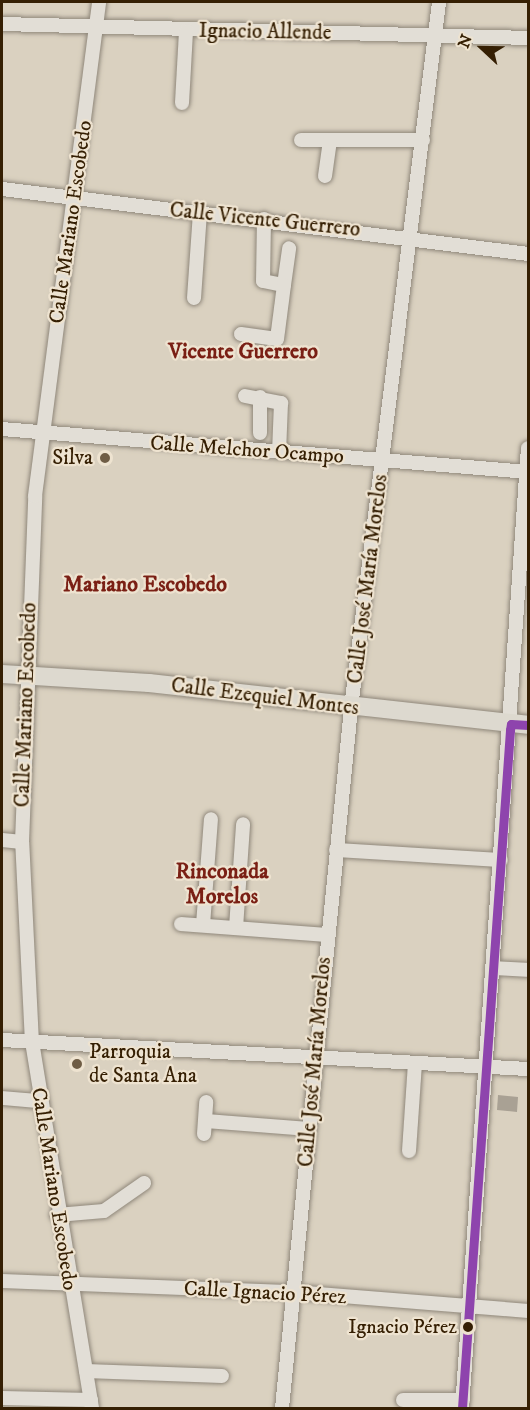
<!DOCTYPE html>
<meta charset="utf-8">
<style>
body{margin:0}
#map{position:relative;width:530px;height:1410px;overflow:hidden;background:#dad1c0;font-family:"IM FELL DW Pica",serif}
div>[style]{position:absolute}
.building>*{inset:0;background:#a9a194}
.roads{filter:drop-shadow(0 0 2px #8f877a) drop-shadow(0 0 2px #8f877a)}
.minor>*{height:14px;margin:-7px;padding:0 7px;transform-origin:7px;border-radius:7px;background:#e2ded6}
.major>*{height:18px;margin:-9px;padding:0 9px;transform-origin:9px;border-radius:9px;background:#ddd9cf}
.bus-1>*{height:9px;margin:-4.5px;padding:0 4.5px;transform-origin:4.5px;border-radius:4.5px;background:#8e44ad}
.dots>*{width:16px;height:16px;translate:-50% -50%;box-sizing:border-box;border:3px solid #eee3d0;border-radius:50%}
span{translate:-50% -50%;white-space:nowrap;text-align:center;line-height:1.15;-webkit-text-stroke:4.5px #eee3d0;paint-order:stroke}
.bus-label{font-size:20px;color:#351f03}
.right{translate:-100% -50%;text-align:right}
.street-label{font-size:21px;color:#351f03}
.poi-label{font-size:21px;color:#351f03}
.left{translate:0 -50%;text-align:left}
.neighbourhood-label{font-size:22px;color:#7a1f14;font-weight:700}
.frame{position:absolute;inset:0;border:3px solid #351f03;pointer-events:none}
.north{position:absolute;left:452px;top:18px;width:60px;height:60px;-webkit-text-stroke:4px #eee3d0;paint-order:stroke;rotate:292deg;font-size:16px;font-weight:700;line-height:24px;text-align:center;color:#351f03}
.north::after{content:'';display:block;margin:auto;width:21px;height:27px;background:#351f03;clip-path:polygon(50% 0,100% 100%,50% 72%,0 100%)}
</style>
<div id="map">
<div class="building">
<div style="clip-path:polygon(498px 1095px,518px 1097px,517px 1112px,497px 1110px)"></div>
</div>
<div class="roads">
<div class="minor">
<div style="left:2px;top:24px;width:526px;rotate:1.52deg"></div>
<div style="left:182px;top:103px;width:72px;rotate:-86.8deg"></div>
<div style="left:301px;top:140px;width:122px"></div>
<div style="left:325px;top:176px;width:36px;rotate:-82deg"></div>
<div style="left:2px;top:189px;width:530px;rotate:7.04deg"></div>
<div style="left:264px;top:219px;width:62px;rotate:90.9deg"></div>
<div style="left:263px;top:281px;width:21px;rotate:11deg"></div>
<div style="left:284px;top:285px;width:37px;rotate:-82deg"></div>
<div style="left:194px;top:298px;width:86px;rotate:-86deg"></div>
<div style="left:241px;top:334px;width:36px;rotate:8deg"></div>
<div style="left:277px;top:339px;width:54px;rotate:-82.6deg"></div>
<div style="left:245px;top:396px;width:37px;rotate:11deg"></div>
<div style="left:281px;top:403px;width:49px;rotate:92.3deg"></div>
<div style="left:2px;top:429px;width:528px;rotate:4.67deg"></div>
<div style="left:260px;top:433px;width:36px;rotate:-90deg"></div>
<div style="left:2px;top:840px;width:20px;rotate:6deg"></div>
<div style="left:336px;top:850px;width:165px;rotate:3.5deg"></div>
<div style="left:181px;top:924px;width:146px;rotate:4.3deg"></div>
<div style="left:203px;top:925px;width:106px;rotate:-85.7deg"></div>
<div style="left:236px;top:928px;width:104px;rotate:-86.1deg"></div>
<div style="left:493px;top:968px;width:35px;rotate:3deg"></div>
<div style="left:2px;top:1040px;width:527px;rotate:3.16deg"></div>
<div style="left:2px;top:1098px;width:37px;rotate:5deg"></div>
<div style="left:206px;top:1121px;width:103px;rotate:4.4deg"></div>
<div style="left:204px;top:1134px;width:32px;rotate:-86deg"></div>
<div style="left:409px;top:1151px;width:88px;rotate:-86.1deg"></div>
<div style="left:57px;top:1215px;width:47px;rotate:-4.9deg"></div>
<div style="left:104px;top:1211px;width:49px;rotate:-35deg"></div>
<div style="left:2px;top:1281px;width:291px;rotate:2.2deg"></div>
<div style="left:293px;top:1292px;width:236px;rotate:4.6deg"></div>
<div style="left:86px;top:1371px;width:136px;rotate:2.1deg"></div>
<div style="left:2px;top:1398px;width:89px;rotate:1.3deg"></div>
<div style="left:403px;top:1400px;width:60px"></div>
<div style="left:92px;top:1408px;width:370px;rotate:-99.3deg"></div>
<div style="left:32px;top:1043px;width:201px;rotate:-92.8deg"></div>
<div style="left:22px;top:842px;width:346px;rotate:-87.8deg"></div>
<div style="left:35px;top:496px;width:498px;rotate:-82.6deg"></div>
<div style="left:282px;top:1408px;width:703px;rotate:-84.37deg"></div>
<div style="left:351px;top:708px;width:711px;rotate:-82.89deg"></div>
<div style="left:462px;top:1408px;width:962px;rotate:-86.07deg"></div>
</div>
<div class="major">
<div style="left:2px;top:674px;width:147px;rotate:3.5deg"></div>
<div style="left:149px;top:683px;width:381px;rotate:6.3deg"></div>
</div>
</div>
<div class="bus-1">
<div style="left:462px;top:1408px;width:680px;rotate:-85.95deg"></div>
<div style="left:510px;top:730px;width:6px;rotate:-81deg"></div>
<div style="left:511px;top:724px;width:17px;rotate:3deg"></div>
</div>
<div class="dots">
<div style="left:105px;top:458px;background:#6f5d45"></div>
<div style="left:77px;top:1064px;background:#6f5d45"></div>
<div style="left:468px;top:1327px;background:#351f03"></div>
</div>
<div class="bus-label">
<span class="right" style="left:457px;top:1327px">Ignacio Pérez</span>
</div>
<div class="street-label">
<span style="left:265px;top:32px;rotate:1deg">Ignacio Allende</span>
<span style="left:265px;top:220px;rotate:6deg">Calle Vicente Guerrero</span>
<span style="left:71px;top:222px;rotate:-82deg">Calle Mariano Escobedo</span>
<span style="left:247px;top:450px;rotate:4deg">Calle Melchor Ocampo</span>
<span style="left:368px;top:579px;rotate:-83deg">Calle José María Morelos</span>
<span style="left:265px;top:697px;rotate:7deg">Calle Ezequiel Montes</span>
<span style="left:26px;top:705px;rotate:-88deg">Calle Mariano Escobedo</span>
<span style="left:315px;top:1062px;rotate:-85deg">Calle José María Morelos</span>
<span style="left:54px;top:1189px;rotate:81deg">Calle Mariano Escobedo</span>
<span style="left:265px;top:1293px;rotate:3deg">Calle Ignacio Pérez</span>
</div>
<div class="poi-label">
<span class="right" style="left:93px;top:458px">Silva</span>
<span class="left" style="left:89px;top:1064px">Parroquia<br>de Santa Ana</span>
</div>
<div class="neighbourhood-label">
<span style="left:243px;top:352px">Vicente Guerrero</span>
<span style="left:145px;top:585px">Mariano Escobedo</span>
<span style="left:222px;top:884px">Rinconada<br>Morelos</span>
</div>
<div class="frame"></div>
<div class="north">N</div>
</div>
